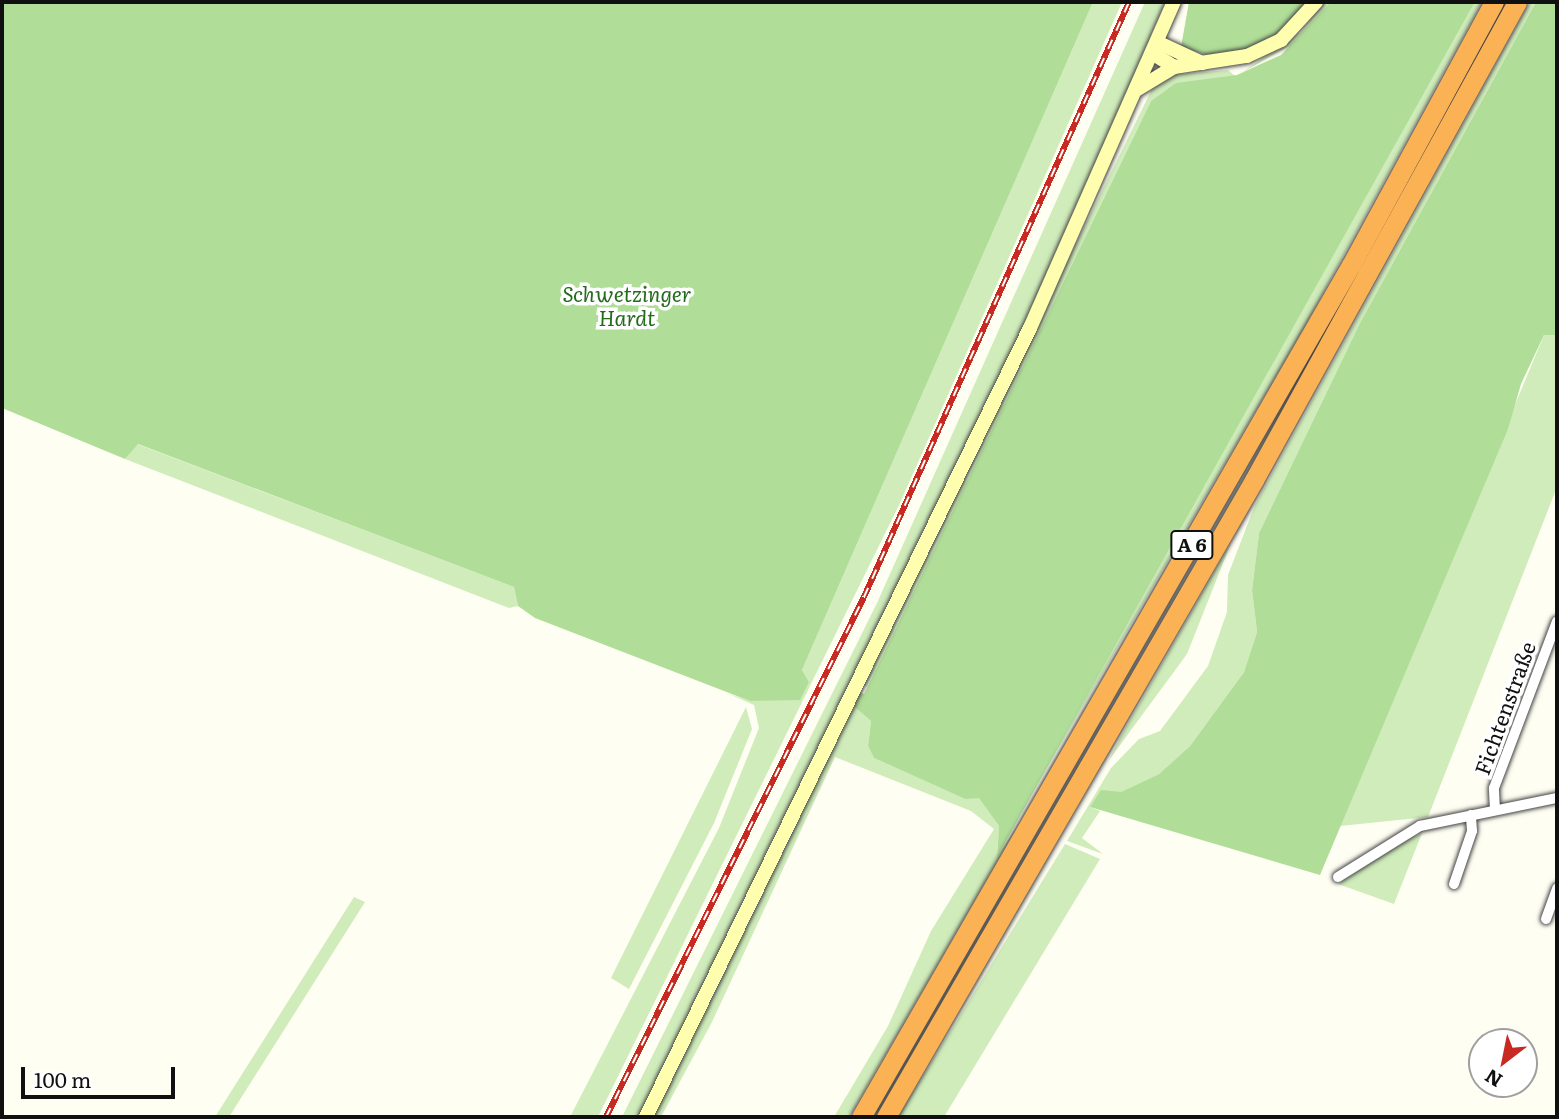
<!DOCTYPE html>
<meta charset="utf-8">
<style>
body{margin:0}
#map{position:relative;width:1559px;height:1119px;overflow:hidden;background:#fffef3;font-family:Literata,serif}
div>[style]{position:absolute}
.green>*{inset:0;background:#cfecba}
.forest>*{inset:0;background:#b0de98}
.roads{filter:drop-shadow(0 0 2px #434343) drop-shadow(0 0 2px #434343)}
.minor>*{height:10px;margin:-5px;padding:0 5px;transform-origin:5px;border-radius:5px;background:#fff}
.secondary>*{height:14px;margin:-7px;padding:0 7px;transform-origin:7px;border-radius:7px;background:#fffeae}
.motorway>*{height:19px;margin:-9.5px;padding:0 9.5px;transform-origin:9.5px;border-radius:9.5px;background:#fbb255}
.rail>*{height:6px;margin-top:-3px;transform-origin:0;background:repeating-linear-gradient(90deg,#fff 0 10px,#c82920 0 20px);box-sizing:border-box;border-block:2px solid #c82920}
span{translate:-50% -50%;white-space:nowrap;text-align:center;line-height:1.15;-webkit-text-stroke:7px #fff;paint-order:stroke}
.shield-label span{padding:2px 5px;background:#fff;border:2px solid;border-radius:5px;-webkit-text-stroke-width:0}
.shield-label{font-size:19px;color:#101010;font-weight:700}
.park-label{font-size:21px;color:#246c1c;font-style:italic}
.street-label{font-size:21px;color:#101010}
.frame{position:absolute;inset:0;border:4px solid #101010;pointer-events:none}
.north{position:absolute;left:1468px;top:1028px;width:70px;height:70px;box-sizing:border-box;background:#fff;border:2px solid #9f9f9f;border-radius:50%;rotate:212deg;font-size:19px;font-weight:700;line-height:28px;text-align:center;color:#101010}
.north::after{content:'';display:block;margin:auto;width:24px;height:32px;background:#c82920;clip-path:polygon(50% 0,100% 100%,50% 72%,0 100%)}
.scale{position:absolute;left:21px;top:1067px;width:154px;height:32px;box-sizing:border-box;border:4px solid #101010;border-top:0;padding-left:9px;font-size:21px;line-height:24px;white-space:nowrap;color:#101010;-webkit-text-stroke:5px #fff;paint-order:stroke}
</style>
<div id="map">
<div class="green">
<div style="clip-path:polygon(1093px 2px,1122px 2px,900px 503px,598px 1117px,570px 1117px,719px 828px,759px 728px,754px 705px,727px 693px,750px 701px,809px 682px,802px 670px)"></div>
<div style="clip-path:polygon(1145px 2px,1165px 2px,1045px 283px,640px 1117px,622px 1117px,877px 603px)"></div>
<div style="clip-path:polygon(1324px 2px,1331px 2px,1304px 38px,1241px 73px,1301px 32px)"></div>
<div style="clip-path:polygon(1475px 2px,1482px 2px,1305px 326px,1016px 821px)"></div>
<div style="clip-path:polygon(1530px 2px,1536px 2px,1360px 323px,1259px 533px,1252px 590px,1257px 632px,1244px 672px,1190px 746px,1159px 774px,1090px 807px,1100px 811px,1082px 838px,1103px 854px,1067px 841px,1111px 768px,1139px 739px,1160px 731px,1208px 666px,1227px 612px,1228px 575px,1255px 505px)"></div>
<div style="clip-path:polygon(1228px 70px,1235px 76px,1151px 101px,867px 687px,860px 684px,1152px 89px,1173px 75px)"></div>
<div style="clip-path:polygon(1544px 335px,1557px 335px,1557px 487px,1428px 817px,1340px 826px)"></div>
<div style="clip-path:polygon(137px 444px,514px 587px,518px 606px,509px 608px,125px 459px)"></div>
<div style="clip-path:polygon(1231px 543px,1187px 654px,1109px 760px,1120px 738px)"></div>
<div style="clip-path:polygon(850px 703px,871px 721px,868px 746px,874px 758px,965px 799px,979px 797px,999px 826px,997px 856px,1018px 825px,849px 1117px,834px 1117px,888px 1026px,931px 931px,994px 829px,971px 811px,835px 757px,712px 1022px,661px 1117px,652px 1117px)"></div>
<div style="clip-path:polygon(746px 707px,752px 729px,714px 823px,629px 989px,611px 978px)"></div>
<div style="clip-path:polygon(1422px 833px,1394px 904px,1338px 884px,1401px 843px)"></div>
<div style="clip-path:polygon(1065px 844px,1100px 859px,944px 1117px,898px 1117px)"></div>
<div style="clip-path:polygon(354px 897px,365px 902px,229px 1117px,215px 1117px)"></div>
</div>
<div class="forest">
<div style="clip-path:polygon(2px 2px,1093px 2px,802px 670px,809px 682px,800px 700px,750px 701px,535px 618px,518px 606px,514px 587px,138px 444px,125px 459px,2px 408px)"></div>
<div style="clip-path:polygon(1189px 2px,1309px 2px,1275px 35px,1243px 51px,1211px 56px,1181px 47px)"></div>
<div style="clip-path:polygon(1331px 2px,1475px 2px,997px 857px,999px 826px,979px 798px,965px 799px,874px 758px,868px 746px,871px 721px,850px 703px,856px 691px,864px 694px,1151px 101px,1176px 83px,1237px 75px,1281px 55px)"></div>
<div style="clip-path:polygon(1536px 2px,1557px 2px,1557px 335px,1544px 335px,1521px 384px,1508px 429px,1320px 875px,1090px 807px,1101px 790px,1121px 792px,1159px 774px,1190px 746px,1244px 672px,1257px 632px,1252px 590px,1259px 533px,1360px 323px)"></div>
</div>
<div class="roads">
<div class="minor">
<div style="left:1495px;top:810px;width:22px;rotate:-93deg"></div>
<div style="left:1494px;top:788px;width:178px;rotate:-69.3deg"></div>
<div style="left:1338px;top:877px;width:97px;rotate:-31.9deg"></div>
<div style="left:1420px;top:826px;width:140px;rotate:-11.6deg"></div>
<div style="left:1454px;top:884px;width:56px;rotate:-71.2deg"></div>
<div style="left:1472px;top:831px;width:16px;rotate:-94deg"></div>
<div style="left:1546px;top:919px;width:33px;rotate:-70deg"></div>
</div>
<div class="secondary">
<div style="left:1157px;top:42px;width:50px;rotate:25deg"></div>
<div style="left:1152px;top:53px;width:26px;rotate:32deg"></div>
<div style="left:1174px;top:67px;width:74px;rotate:-8.6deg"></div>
<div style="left:1247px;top:56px;width:38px;rotate:-25deg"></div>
<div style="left:1281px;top:40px;width:52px;rotate:-47.4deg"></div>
<div style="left:1136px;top:90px;width:44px;rotate:-31.2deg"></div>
<div style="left:646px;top:1117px;width:877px;rotate:-64.05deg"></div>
<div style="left:1030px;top:328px;width:356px;rotate:-66.2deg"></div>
</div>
<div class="motorway">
<div style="left:861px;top:1117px;width:983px;rotate:-60.1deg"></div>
<div style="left:1351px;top:265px;width:299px;rotate:-61.5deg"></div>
<div style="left:886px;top:1117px;width:736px;rotate:-59.98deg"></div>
<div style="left:1254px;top:480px;width:546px;rotate:-61.18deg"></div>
</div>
</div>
<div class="rail">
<div style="left:606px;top:1117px;width:580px;rotate:-63.61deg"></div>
<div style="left:864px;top:597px;width:651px;rotate:-65.99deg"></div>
</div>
<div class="shield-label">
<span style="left:1192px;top:545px">A 6</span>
</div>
<div class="park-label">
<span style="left:627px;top:305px">Schwetzinger<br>Hardt</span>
</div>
<div class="street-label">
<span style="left:1504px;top:708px;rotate:-70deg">Fichtenstraße</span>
</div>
<div class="frame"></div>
<div class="north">N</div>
<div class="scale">100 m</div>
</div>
